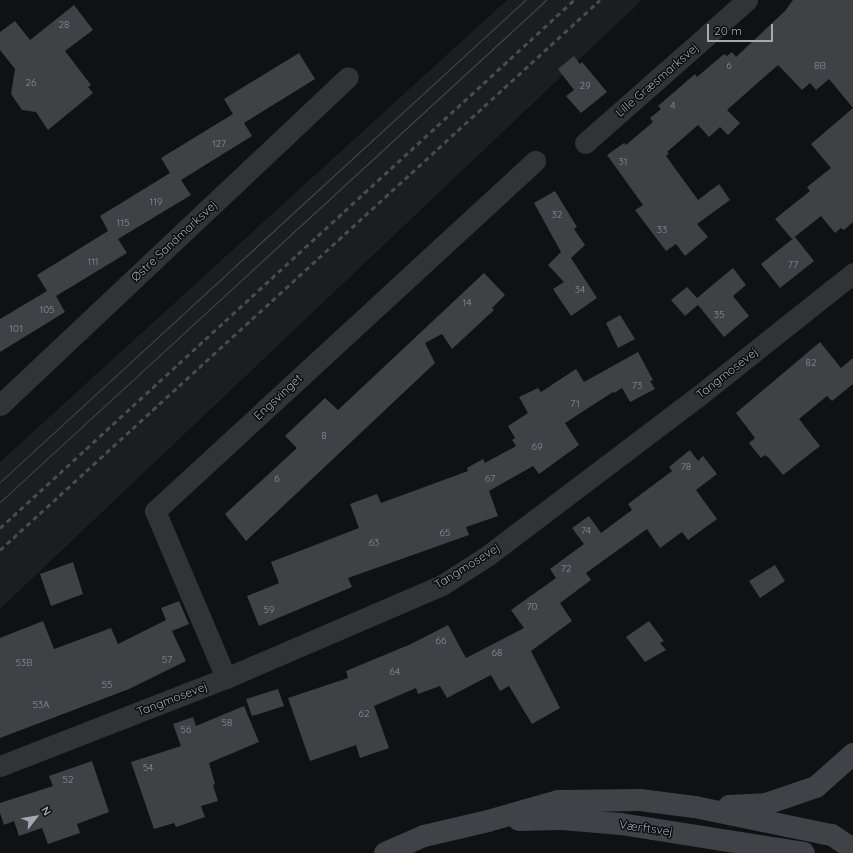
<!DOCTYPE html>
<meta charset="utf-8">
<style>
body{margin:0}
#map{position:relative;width:853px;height:853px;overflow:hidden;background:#101112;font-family:Quicksand,sans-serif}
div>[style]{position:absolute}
.built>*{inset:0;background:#1c1d1f}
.building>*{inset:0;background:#3f4145}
.street>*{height:21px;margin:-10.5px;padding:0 10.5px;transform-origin:10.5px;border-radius:10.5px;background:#313337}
.secondary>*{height:22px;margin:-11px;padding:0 11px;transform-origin:11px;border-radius:11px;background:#3f4247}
.tram>*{height:1px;margin:-0.5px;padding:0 0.5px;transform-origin:0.5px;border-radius:0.5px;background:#484b50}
.rail>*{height:3px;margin-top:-1.5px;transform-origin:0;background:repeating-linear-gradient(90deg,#484b50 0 5px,transparent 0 9px)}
span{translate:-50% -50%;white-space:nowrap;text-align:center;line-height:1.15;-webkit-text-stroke:3px #0b0c0d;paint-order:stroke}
.number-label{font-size:10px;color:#889098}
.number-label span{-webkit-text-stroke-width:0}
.street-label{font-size:12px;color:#a1aab4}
.north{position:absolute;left:16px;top:797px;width:40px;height:40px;-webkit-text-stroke:3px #0b0c0d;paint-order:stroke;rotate:59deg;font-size:11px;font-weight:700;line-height:16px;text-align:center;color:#a1aab4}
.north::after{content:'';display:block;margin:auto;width:14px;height:18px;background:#a1aab4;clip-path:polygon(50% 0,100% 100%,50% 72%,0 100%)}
.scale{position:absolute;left:707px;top:24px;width:66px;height:18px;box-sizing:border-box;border:2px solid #a1aab4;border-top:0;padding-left:5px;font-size:12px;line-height:14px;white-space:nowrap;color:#a1aab4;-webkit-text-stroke:3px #0b0c0d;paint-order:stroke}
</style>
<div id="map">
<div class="built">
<div style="clip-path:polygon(507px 0,642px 0,0 609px,0 462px)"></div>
</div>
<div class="building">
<div style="clip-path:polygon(793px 0,853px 0,853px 222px,844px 230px,841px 228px,835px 233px,821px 216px,792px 239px,775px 219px,810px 191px,807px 187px,831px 168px,811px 144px,853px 108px,829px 79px,816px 90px,810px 83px,802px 90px,778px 65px,727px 110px,740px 123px,728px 135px,720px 127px,709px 137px,698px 125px,667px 152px,669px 153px,666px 156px,698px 200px,719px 184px,730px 200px,697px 224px,708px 237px,685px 256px,676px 244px,666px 251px,635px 210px,643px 205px,607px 155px,624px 143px,626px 145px,653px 122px,650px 118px,661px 109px,658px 106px,695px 74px,697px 77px,724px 54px,727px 56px,732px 52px,736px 57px,785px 11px)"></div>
<div style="clip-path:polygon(74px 5px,93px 30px,65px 51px,91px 85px,88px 87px,93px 93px,48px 130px,36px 112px,22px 110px,11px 94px,15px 69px,0 50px,0 32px,15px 21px,30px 40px)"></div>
<div style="clip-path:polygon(299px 53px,315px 79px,244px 123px,252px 136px,181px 180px,191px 195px,118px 239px,127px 253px,56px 296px,65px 312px,0 352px,0 319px,47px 291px,37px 275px,108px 231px,100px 216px,170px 173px,161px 158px,233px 114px,224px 99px)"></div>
<div style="clip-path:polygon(574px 56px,580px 64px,582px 62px,607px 92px,581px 113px,566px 96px,574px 90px,558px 69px)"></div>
<div style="clip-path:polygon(555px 191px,577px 227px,574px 229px,585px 245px,571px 258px,597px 298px,571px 316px,553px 289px,564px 282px,548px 265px,561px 252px,534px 203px)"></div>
<div style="clip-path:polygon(795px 237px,814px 261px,780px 288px,761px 264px)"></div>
<div style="clip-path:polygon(733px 268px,746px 285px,733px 296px,749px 316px,724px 337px,698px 305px,685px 316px,671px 300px,687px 287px,697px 298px)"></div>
<div style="clip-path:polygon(484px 273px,505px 295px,492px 308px,494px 310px,452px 349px,442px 334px,425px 343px,435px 363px,246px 541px,225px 514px,297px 448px,285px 436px,325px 398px,338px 410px)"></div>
<div style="clip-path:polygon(620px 315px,635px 339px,618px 348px,606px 323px)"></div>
<div style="clip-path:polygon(820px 342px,841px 368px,853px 358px,853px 384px,832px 401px,827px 396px,799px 419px,820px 446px,783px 475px,769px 458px,765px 455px,761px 458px,749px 443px,755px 438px,736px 413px)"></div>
<div style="clip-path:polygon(638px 352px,653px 380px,650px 381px,655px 389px,630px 402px,622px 388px,614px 393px,613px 392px,565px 423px,579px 445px,539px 474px,533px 466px,489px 491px,498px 516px,466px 527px,469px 535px,348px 578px,352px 587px,259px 626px,247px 596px,279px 583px,271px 562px,359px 528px,350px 504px,377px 494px,381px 503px,468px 471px,467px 468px,483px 459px,485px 463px,516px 446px,512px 440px,515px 438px,508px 426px,528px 413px,519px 397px,538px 388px,541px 392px,576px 369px,584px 382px)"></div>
<div style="clip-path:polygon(690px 450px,698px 461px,703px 456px,717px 474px,696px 490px,717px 519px,688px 540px,682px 532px,660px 548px,647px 529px,586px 573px,591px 580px,560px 603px,572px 621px,531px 651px,560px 708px,532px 724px,509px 686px,500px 691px,491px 675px,447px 698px,440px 686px,418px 694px,416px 688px,374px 706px,389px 748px,360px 758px,356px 745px,310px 761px,288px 698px,348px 678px,346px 671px,411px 644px,448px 625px,466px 658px,524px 628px,511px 610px,556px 578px,550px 569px,584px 544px,572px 528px,589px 516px,601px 533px,632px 510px,628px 504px,672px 471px,669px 467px)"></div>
<div style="clip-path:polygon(73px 562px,83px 594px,51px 606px,40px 574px)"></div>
<div style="clip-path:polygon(775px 565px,785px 581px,760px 598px,749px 581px)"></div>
<div style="clip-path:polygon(179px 601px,189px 624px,172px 631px,186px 661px,129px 689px,0 738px,0 638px,43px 621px,54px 649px,111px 628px,118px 644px,166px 620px,161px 608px)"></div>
<div style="clip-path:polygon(649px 621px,664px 641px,660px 643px,666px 650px,645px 662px,626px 637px)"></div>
<div style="clip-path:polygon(278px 689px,284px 706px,252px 716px,246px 699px)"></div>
<div style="clip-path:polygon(244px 706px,259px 742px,209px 763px,215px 784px,213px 785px,218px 801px,201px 806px,205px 817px,176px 827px,174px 823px,154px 829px,131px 762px,181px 746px,173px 724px,193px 717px,196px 726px)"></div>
<div style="clip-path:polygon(92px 761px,109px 812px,77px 824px,80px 833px,48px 844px,42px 828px,19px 836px,14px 821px,4px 825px,0 813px,0 803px,53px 786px,49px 776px)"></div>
</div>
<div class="street">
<div style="left:585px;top:143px;width:216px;rotate:-41.4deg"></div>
<div style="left:0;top:405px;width:478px;rotate:-43.3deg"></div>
<div style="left:226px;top:678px;width:181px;rotate:-113deg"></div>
<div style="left:155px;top:511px;width:517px;rotate:-42.65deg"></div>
<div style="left:0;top:766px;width:243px;rotate:-21.3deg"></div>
<div style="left:226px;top:678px;width:235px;rotate:-23.3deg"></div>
<div style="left:442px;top:585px;width:54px;rotate:-32.8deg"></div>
<div style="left:487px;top:556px;width:262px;rotate:-37.1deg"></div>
<div style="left:696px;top:398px;width:201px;rotate:-38.5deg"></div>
</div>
<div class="secondary">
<div style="left:729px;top:806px;width:37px;rotate:-3deg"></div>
<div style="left:766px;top:804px;width:53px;rotate:-18.8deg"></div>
<div style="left:816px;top:787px;width:50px;rotate:-41.7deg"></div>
<div style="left:519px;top:820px;width:43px;rotate:-1.3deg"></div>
<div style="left:562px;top:819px;width:59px;rotate:4.8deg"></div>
<div style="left:621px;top:824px;width:185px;rotate:9deg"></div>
<div style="left:385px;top:853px;width:43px;rotate:-23.6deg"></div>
<div style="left:424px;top:836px;width:66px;rotate:-13.2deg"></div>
<div style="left:488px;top:821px;width:73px;rotate:-15.9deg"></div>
<div style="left:558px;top:801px;width:82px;rotate:-0.7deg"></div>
<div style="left:640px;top:800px;width:55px;rotate:7.3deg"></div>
<div style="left:695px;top:807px;width:140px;rotate:11.6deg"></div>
<div style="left:832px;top:835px;width:25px;rotate:34deg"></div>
</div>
<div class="tram">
<div style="left:0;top:482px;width:713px;rotate:-42.55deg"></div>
<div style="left:0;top:502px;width:742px;rotate:-42.6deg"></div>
</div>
<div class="rail">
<div style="left:0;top:528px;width:780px;rotate:-42.61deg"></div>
<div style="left:0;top:550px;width:814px;rotate:-42.51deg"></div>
</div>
<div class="number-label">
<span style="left:64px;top:25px">28</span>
<span style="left:729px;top:66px">6</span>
<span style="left:820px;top:66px">8B</span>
<span style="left:31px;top:83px">26</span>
<span style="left:585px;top:86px">29</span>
<span style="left:673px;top:106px">4</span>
<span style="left:219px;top:144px">127</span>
<span style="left:623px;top:162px">31</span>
<span style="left:156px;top:202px">119</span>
<span style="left:557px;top:215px">32</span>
<span style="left:123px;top:223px">115</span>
<span style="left:662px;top:230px">33</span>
<span style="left:93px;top:262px">111</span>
<span style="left:793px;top:265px">77</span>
<span style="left:580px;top:290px">34</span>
<span style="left:467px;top:303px">14</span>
<span style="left:47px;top:310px">105</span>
<span style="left:719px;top:315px">35</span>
<span style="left:16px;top:329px">101</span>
<span style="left:811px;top:363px">82</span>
<span style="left:637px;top:386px">73</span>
<span style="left:575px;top:404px">71</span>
<span style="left:324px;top:436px">8</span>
<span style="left:537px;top:447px">69</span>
<span style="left:686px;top:467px">78</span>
<span style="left:277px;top:479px">6</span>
<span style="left:490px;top:479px">67</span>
<span style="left:586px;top:531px">74</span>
<span style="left:445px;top:533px">65</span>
<span style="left:374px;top:543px">63</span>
<span style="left:566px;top:569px">72</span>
<span style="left:532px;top:607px">70</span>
<span style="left:269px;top:610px">59</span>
<span style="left:441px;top:641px">66</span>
<span style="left:497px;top:653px">68</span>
<span style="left:167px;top:660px">57</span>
<span style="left:24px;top:663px">53B</span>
<span style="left:395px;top:672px">64</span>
<span style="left:107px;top:685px">55</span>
<span style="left:41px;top:705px">53A</span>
<span style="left:364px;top:714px">62</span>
<span style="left:227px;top:723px">58</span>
<span style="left:186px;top:730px">56</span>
<span style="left:148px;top:768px">54</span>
<span style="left:68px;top:780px">52</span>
</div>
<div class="street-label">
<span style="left:657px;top:80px;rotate:-41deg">Lille Græsmarksvej</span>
<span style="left:174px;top:241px;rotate:-43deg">Østre Sandmarksvej</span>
<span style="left:727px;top:373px;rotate:-38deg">Tangmosevej</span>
<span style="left:278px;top:397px;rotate:-43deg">Engsvinget</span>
<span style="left:467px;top:566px;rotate:-32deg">Tangmosevej</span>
<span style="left:172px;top:699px;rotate:-21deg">Tangmosevej</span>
<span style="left:646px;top:828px;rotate:8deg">Værftsvej</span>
</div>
<div class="north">N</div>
<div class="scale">20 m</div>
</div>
